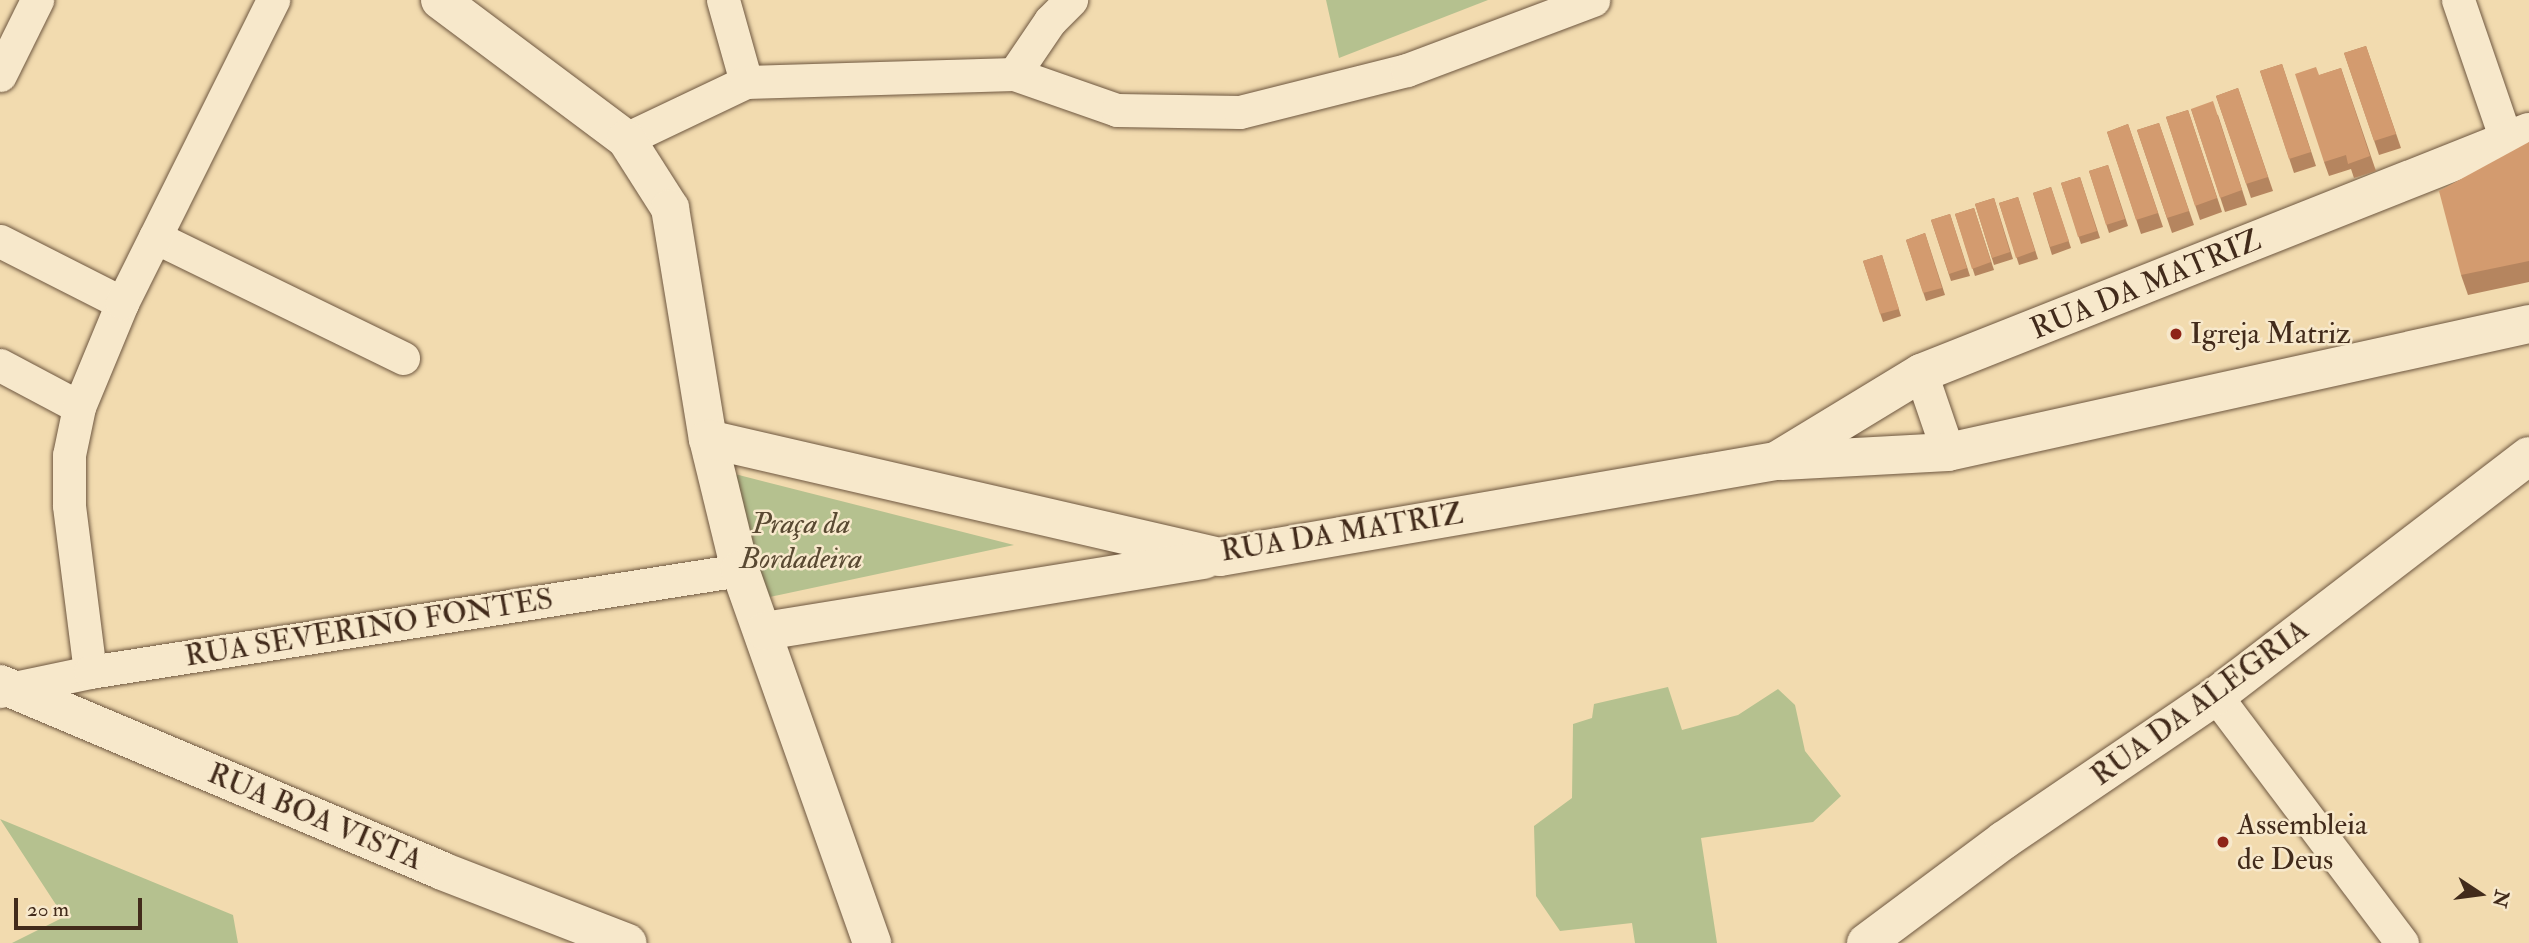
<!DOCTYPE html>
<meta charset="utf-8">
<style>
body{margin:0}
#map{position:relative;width:2529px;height:943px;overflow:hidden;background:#f2dbaf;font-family:"IM FELL Double Pica",serif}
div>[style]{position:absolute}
.green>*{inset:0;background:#b5c18f}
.roads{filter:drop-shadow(0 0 2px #6e5740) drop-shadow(0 0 2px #6e5740)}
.minor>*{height:33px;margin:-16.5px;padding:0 16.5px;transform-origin:16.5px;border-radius:16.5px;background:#f7e8cb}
.tertiary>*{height:38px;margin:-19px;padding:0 19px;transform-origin:19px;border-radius:19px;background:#f7e8cb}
.wall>*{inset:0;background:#b5855f}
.building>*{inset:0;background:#d39b6f}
.dots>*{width:19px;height:19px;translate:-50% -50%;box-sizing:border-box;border:4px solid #f7e8cb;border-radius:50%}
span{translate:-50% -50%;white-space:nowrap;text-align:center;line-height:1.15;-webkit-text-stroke:5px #f7e8cb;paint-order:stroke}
.street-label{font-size:30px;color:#422b1b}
.poi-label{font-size:30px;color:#422b1b}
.left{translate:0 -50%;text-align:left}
.park-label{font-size:30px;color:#594932;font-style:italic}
.north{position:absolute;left:2445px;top:859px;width:70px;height:70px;-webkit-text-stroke:5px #f7e8cb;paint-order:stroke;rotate:103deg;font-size:19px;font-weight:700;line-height:28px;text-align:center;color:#422b1b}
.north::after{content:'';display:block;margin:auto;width:24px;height:32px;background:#422b1b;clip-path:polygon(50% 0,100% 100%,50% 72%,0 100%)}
.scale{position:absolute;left:14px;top:898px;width:128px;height:32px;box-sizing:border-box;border:4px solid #422b1b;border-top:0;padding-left:9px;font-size:21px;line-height:24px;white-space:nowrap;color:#422b1b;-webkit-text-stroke:5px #f7e8cb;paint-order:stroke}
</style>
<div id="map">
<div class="green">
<div style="clip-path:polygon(1326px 0,1488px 0,1339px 58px)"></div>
<div style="clip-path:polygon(731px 473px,1014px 545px,765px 598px)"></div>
<div style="clip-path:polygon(1668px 687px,1682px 730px,1738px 715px,1778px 689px,1795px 705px,1805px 751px,1841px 796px,1813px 822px,1701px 838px,1717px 943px,1635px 943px,1632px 923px,1560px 931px,1536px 896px,1534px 826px,1572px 798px,1573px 724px,1592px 718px,1594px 704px)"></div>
<div style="clip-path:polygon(0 819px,233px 915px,238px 943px,12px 943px,64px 917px)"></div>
</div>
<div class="roads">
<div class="minor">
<div style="left:723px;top:0;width:85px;rotate:74.3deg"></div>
<div style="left:2458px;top:0;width:153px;rotate:71deg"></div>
<div style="left:1014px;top:74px;width:109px;rotate:19.3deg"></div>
<div style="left:1117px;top:110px;width:123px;rotate:0.9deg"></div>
<div style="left:1240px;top:112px;width:172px;rotate:-14.1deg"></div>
<div style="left:1407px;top:70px;width:199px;rotate:-20.6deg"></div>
<div style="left:0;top:75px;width:84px;rotate:-63.7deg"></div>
<div style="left:626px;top:139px;width:133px;rotate:-25.4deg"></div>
<div style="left:746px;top:82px;width:268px;rotate:-1.7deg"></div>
<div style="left:1014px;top:74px;width:64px;rotate:-55.8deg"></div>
<div style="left:1050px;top:21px;width:30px;rotate:-45deg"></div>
<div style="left:155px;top:237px;width:276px;rotate:26deg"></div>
<div style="left:0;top:241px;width:137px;rotate:26.9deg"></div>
<div style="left:0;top:365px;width:89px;rotate:28deg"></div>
<div style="left:1921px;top:373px;width:83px;rotate:71.1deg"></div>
<div style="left:90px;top:672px;width:168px;rotate:-97.2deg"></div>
<div style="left:69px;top:505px;width:50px;rotate:-90deg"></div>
<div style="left:69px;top:455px;width:49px;rotate:-78.2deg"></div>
<div style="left:79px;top:407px;width:113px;rotate:-67.5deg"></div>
<div style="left:122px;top:303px;width:339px;rotate:-63.5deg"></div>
<div style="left:0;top:691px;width:92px;rotate:-11.9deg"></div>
<div style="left:90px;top:672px;width:658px;rotate:-8.92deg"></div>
<div style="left:2216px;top:696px;width:309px;rotate:53deg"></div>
</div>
<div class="tertiary">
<div style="left:440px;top:0;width:232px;rotate:36.8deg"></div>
<div style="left:626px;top:139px;width:82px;rotate:57.5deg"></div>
<div style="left:670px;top:208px;width:234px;rotate:80.7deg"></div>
<div style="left:708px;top:439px;width:135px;rotate:76.3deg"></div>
<div style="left:740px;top:570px;width:396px;rotate:70.5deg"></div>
<div style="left:708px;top:439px;width:525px;rotate:12.98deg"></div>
<div style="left:1220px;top:557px;width:564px;rotate:-9.8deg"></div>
<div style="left:1776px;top:461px;width:170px;rotate:-31.3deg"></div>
<div style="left:1921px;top:373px;width:654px;rotate:-21.62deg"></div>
<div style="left:1782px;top:461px;width:166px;rotate:-3.1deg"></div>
<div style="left:1948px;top:452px;width:595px;rotate:-12.42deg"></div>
<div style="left:765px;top:631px;width:445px;rotate:-9.2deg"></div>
<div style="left:0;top:684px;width:480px;rotate:22.9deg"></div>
<div style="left:442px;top:871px;width:199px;rotate:21.2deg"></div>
<div style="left:1866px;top:943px;width:172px;rotate:-36.7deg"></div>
<div style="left:2004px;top:840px;width:256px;rotate:-34.2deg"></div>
<div style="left:2216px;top:696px;width:394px;rotate:-37.5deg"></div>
</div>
</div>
<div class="wall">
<div style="clip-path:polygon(2366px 46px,2401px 148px,2379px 155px,2344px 53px)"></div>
<div style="clip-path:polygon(2282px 64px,2316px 166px,2294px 173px,2260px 71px)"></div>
<div style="clip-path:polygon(2341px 68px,2376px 171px,2354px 178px,2351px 169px,2329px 176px,2324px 162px,2320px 75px)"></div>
<div style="clip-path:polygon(2238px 88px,2273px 191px,2251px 198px,2216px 96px)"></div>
<div style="clip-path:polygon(2191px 109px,2218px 115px,2247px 205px,2225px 212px)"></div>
<div style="clip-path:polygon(2188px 110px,2222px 212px,2200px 220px,2166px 117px)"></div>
<div style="clip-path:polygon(2159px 123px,2194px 225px,2172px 233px,2137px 130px)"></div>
<div style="clip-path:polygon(2128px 124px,2163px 227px,2141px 234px,2107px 132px)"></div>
<div style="clip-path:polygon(2529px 142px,2529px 282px,2468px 295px,2461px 275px)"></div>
<div style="clip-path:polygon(2108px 165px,2128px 226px,2109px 233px,2089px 171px)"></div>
<div style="clip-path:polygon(2080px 177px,2100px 238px,2081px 244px,2061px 183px)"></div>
<div style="clip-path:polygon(2051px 187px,2071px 248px,2052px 255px,2033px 193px)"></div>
<div style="clip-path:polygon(2018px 197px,2038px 259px,2019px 265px,1999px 203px)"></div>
<div style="clip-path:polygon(1994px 198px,2013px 259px,1994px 265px,1975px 204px)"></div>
<div style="clip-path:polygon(1974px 208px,1994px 270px,1975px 276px,1955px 214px)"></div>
<div style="clip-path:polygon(1950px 214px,1970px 276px,1951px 281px,1931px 220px)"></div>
<div style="clip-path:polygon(1925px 233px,1945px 295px,1926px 301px,1906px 240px)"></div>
<div style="clip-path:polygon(1882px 255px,1901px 316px,1883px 322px,1863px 261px)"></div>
</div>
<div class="building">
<div style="clip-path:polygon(2366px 46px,2396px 134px,2374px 141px,2344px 53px)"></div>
<div style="clip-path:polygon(2282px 64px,2311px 152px,2289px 159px,2260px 71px)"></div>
<div style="clip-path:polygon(2316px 67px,2319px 75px,2341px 68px,2370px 156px,2348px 164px,2346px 155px,2324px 162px,2295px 74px)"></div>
<div style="clip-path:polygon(2238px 88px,2268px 177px,2246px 184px,2216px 96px)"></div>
<div style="clip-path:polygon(2213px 101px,2242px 190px,2220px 198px,2191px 109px)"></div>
<div style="clip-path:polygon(2188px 110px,2217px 198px,2195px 206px,2166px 117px)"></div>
<div style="clip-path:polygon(2159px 123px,2189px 211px,2167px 218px,2137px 130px)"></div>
<div style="clip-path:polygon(2128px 124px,2158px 213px,2136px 220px,2107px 132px)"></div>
<div style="clip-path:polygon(2529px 142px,2529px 261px,2461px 275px,2439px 191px)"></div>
<div style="clip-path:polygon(2108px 165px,2125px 219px,2106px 225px,2089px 171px)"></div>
<div style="clip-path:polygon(2080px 177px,2097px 231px,2078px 237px,2061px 183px)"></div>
<div style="clip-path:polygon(2051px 187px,2069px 241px,2050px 247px,2033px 193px)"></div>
<div style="clip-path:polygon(2018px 197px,2035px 251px,2016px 258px,1999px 203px)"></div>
<div style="clip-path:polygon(1994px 198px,2010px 252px,1992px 258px,1975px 204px)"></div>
<div style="clip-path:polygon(1974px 208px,1991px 262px,1972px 269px,1955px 214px)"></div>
<div style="clip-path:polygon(1950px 214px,1967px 268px,1949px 274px,1931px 220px)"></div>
<div style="clip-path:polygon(1925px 233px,1942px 288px,1923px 293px,1906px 240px)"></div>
<div style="clip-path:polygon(1882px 255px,1899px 309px,1880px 314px,1863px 261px)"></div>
</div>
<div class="dots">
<div style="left:2176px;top:334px;background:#8f2418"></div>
<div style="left:2223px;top:842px;background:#8f2418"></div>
</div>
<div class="street-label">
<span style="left:2146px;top:285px;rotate:-22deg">RUA DA MATRIZ</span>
<span style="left:1342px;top:533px;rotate:-9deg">RUA DA MATRIZ</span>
<span style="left:369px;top:628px;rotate:-9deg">RUA SEVERINO FONTES</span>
<span style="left:2200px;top:703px;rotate:-36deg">RUA DA ALEGRIA</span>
<span style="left:315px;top:817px;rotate:23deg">RUA BOA VISTA</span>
</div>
<div class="poi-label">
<span class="left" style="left:2190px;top:334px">Igreja Matriz</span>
<span class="left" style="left:2237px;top:842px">Assembleia<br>de Deus</span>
</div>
<div class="park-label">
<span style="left:801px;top:541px">Praça da<br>Bordadeira</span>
</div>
<div class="north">N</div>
<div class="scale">20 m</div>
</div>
